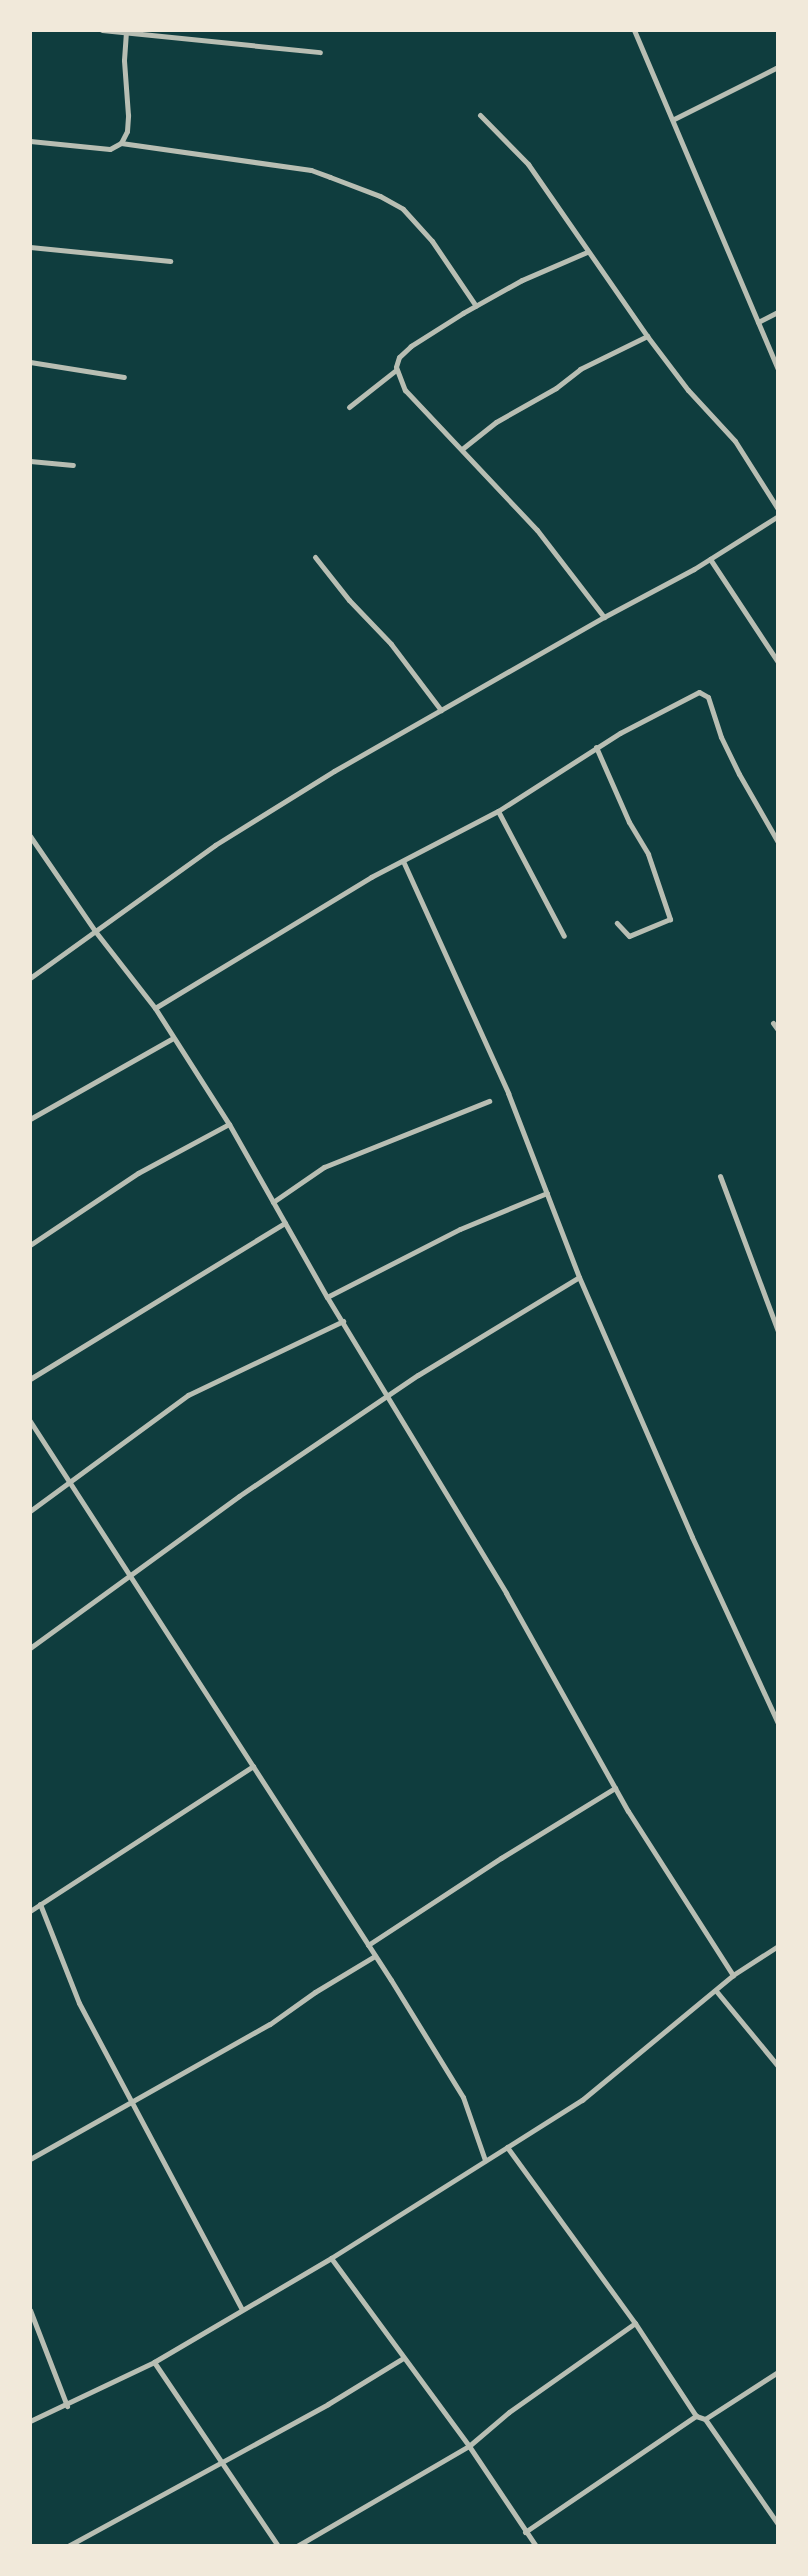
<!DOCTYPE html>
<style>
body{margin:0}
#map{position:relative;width:808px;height:2576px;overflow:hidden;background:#0f3d3e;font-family:"Fira Sans Condensed",sans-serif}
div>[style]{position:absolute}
.minor>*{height:5px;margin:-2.5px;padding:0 2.5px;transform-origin:2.5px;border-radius:2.5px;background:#b8beb3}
span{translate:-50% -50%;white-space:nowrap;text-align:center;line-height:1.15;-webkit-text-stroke:6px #f1e9da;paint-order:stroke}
.frame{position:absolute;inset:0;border:32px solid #f1e9da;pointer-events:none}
</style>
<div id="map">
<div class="minor">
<div style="left:102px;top:30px;width:219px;rotate:5.8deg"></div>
<div style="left:634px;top:30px;width:369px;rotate:67deg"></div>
<div style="left:480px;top:115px;width:69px;rotate:45.6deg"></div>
<div style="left:528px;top:164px;width:209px;rotate:55.3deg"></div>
<div style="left:647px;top:336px;width:68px;rotate:52.8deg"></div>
<div style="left:688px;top:390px;width:69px;rotate:47.3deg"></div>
<div style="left:735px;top:441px;width:80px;rotate:57.7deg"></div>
<div style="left:674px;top:119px;width:116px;rotate:-26.6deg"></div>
<div style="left:30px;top:141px;width:80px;rotate:5.7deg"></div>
<div style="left:110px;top:149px;width:13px;rotate:-29deg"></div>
<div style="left:121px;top:143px;width:192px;rotate:8.1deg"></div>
<div style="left:311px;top:170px;width:20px;rotate:20deg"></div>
<div style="left:330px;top:177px;width:53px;rotate:20.8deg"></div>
<div style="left:380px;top:196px;width:26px;rotate:29deg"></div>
<div style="left:403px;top:209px;width:43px;rotate:47.8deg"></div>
<div style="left:432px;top:241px;width:78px;rotate:55.9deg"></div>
<div style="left:121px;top:143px;width:13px;rotate:-63deg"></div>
<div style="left:127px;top:131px;width:16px;rotate:-86deg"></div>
<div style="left:128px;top:115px;width:55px;rotate:-94.2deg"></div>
<div style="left:124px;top:60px;width:27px;rotate:-86deg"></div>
<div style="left:30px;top:247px;width:141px;rotate:5.7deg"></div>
<div style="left:587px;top:252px;width:71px;rotate:156.7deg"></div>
<div style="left:522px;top:280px;width:68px;rotate:150.8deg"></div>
<div style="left:463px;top:313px;width:62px;rotate:147.6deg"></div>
<div style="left:411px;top:346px;width:16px;rotate:137deg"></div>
<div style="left:399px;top:357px;width:10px;rotate:107deg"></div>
<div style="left:396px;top:367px;width:25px;rotate:69deg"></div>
<div style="left:405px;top:390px;width:192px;rotate:46.7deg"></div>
<div style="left:537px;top:530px;width:110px;rotate:52.4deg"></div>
<div style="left:758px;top:322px;width:22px;rotate:-27deg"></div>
<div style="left:30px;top:362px;width:95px;rotate:9.1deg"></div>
<div style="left:349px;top:407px;width:60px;rotate:-38.2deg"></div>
<div style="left:462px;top:449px;width:43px;rotate:-38.5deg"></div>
<div style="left:496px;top:422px;width:69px;rotate:-29.5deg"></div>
<div style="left:556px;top:388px;width:31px;rotate:-38deg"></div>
<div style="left:580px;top:369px;width:75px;rotate:-26.2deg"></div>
<div style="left:30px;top:461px;width:43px;rotate:5.3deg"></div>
<div style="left:315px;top:557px;width:55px;rotate:51.7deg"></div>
<div style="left:349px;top:600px;width:61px;rotate:46.3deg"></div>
<div style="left:391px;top:644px;width:83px;rotate:52.9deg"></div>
<div style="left:710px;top:559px;width:123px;rotate:56.6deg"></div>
<div style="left:596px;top:747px;width:82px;rotate:66.3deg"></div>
<div style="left:629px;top:822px;width:37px;rotate:59deg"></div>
<div style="left:648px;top:854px;width:69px;rotate:71.3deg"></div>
<div style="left:670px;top:919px;width:44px;rotate:157.5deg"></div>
<div style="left:629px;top:936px;width:18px;rotate:-133deg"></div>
<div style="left:498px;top:811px;width:141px;rotate:62.2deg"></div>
<div style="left:30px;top:836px;width:115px;rotate:55.6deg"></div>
<div style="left:95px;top:931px;width:98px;rotate:52.1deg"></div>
<div style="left:155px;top:1008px;width:138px;rotate:57.5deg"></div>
<div style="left:229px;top:1124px;width:199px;rotate:60.5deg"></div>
<div style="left:327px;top:1297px;width:346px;rotate:58.8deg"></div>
<div style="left:506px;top:1593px;width:250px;rotate:60.8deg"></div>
<div style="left:628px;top:1811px;width:195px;rotate:57.4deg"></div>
<div style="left:403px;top:861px;width:255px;rotate:65.6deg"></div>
<div style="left:508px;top:1093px;width:197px;rotate:68.9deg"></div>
<div style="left:579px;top:1277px;width:283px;rotate:66.5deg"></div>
<div style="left:692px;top:1537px;width:205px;rotate:65.2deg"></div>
<div style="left:30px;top:978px;width:228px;rotate:-35.7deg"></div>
<div style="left:215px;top:845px;width:140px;rotate:-31.9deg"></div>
<div style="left:334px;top:771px;width:311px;rotate:-29.7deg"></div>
<div style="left:604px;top:617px;width:102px;rotate:-28.1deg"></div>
<div style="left:694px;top:569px;width:99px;rotate:-32.2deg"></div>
<div style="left:155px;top:1008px;width:253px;rotate:-31.2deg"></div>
<div style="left:371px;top:877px;width:143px;rotate:-27.5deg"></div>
<div style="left:498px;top:811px;width:145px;rotate:-32.6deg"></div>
<div style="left:620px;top:733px;width:89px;rotate:-27.4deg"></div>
<div style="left:699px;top:692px;width:10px;rotate:29deg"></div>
<div style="left:708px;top:697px;width:42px;rotate:72deg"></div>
<div style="left:721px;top:737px;width:41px;rotate:64.1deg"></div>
<div style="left:739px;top:774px;width:78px;rotate:60.2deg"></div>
<div style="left:773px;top:1023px;width:9px;rotate:54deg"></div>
<div style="left:30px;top:1119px;width:164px;rotate:-29.5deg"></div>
<div style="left:720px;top:1176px;width:165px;rotate:69.5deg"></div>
<div style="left:273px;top:1202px;width:62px;rotate:-34.5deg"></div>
<div style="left:324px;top:1167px;width:178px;rotate:-21.8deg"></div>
<div style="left:30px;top:1245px;width:130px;rotate:-33.7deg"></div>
<div style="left:138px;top:1173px;width:103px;rotate:-28.3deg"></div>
<div style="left:327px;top:1297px;width:149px;rotate:-27.1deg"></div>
<div style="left:460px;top:1229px;width:94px;rotate:-22.5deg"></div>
<div style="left:30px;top:1379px;width:299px;rotate:-31.5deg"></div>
<div style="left:30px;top:1421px;width:665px;rotate:57.15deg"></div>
<div style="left:391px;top:1980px;width:137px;rotate:58.4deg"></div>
<div style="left:463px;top:2097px;width:67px;rotate:70.8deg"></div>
<div style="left:30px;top:1511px;width:196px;rotate:-36.3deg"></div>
<div style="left:188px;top:1395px;width:172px;rotate:-25.5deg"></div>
<div style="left:30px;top:1648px;width:258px;rotate:-36deg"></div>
<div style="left:239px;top:1496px;width:216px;rotate:-34.1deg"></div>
<div style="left:418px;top:1375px;width:188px;rotate:-31.3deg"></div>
<div style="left:40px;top:1904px;width:106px;rotate:68.5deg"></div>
<div style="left:79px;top:2003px;width:347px;rotate:62deg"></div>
<div style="left:30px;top:1911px;width:266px;rotate:-33deg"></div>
<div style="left:368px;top:1945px;width:159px;rotate:-33.2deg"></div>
<div style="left:501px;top:1858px;width:134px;rotate:-31.6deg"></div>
<div style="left:717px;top:1992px;width:96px;rotate:50.5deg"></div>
<div style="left:507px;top:2147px;width:218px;rotate:54deg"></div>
<div style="left:635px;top:2323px;width:111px;rotate:56.7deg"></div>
<div style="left:696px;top:2416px;width:9px;rotate:18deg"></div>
<div style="left:705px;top:2419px;width:128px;rotate:55.2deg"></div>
<div style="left:30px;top:2159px;width:275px;rotate:-29.4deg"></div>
<div style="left:270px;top:2024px;width:55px;rotate:-35.4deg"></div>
<div style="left:315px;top:1992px;width:70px;rotate:-31deg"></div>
<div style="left:331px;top:2258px;width:233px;rotate:53.7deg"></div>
<div style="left:469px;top:2446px;width:120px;rotate:56.2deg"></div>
<div style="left:30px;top:2310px;width:103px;rotate:68.9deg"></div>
<div style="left:154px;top:2362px;width:222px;rotate:56deg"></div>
<div style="left:705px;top:2419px;width:87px;rotate:-32.8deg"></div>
<div style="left:30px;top:2421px;width:137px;rotate:-25.4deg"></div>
<div style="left:154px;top:2362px;width:205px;rotate:-30.4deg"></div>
<div style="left:331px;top:2258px;width:297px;rotate:-32.2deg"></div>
<div style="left:582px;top:2100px;width:196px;rotate:-39.6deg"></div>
<div style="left:733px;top:1975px;width:54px;rotate:-32.8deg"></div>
<div style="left:525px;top:2532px;width:207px;rotate:-34.2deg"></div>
<div style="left:68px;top:2546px;width:296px;rotate:-28.6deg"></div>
<div style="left:328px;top:2404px;width:88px;rotate:-31.5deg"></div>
<div style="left:297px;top:2546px;width:199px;rotate:-30.2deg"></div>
<div style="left:469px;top:2446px;width:52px;rotate:-40.4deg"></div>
<div style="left:509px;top:2412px;width:154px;rotate:-35.2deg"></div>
</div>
<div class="frame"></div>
</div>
